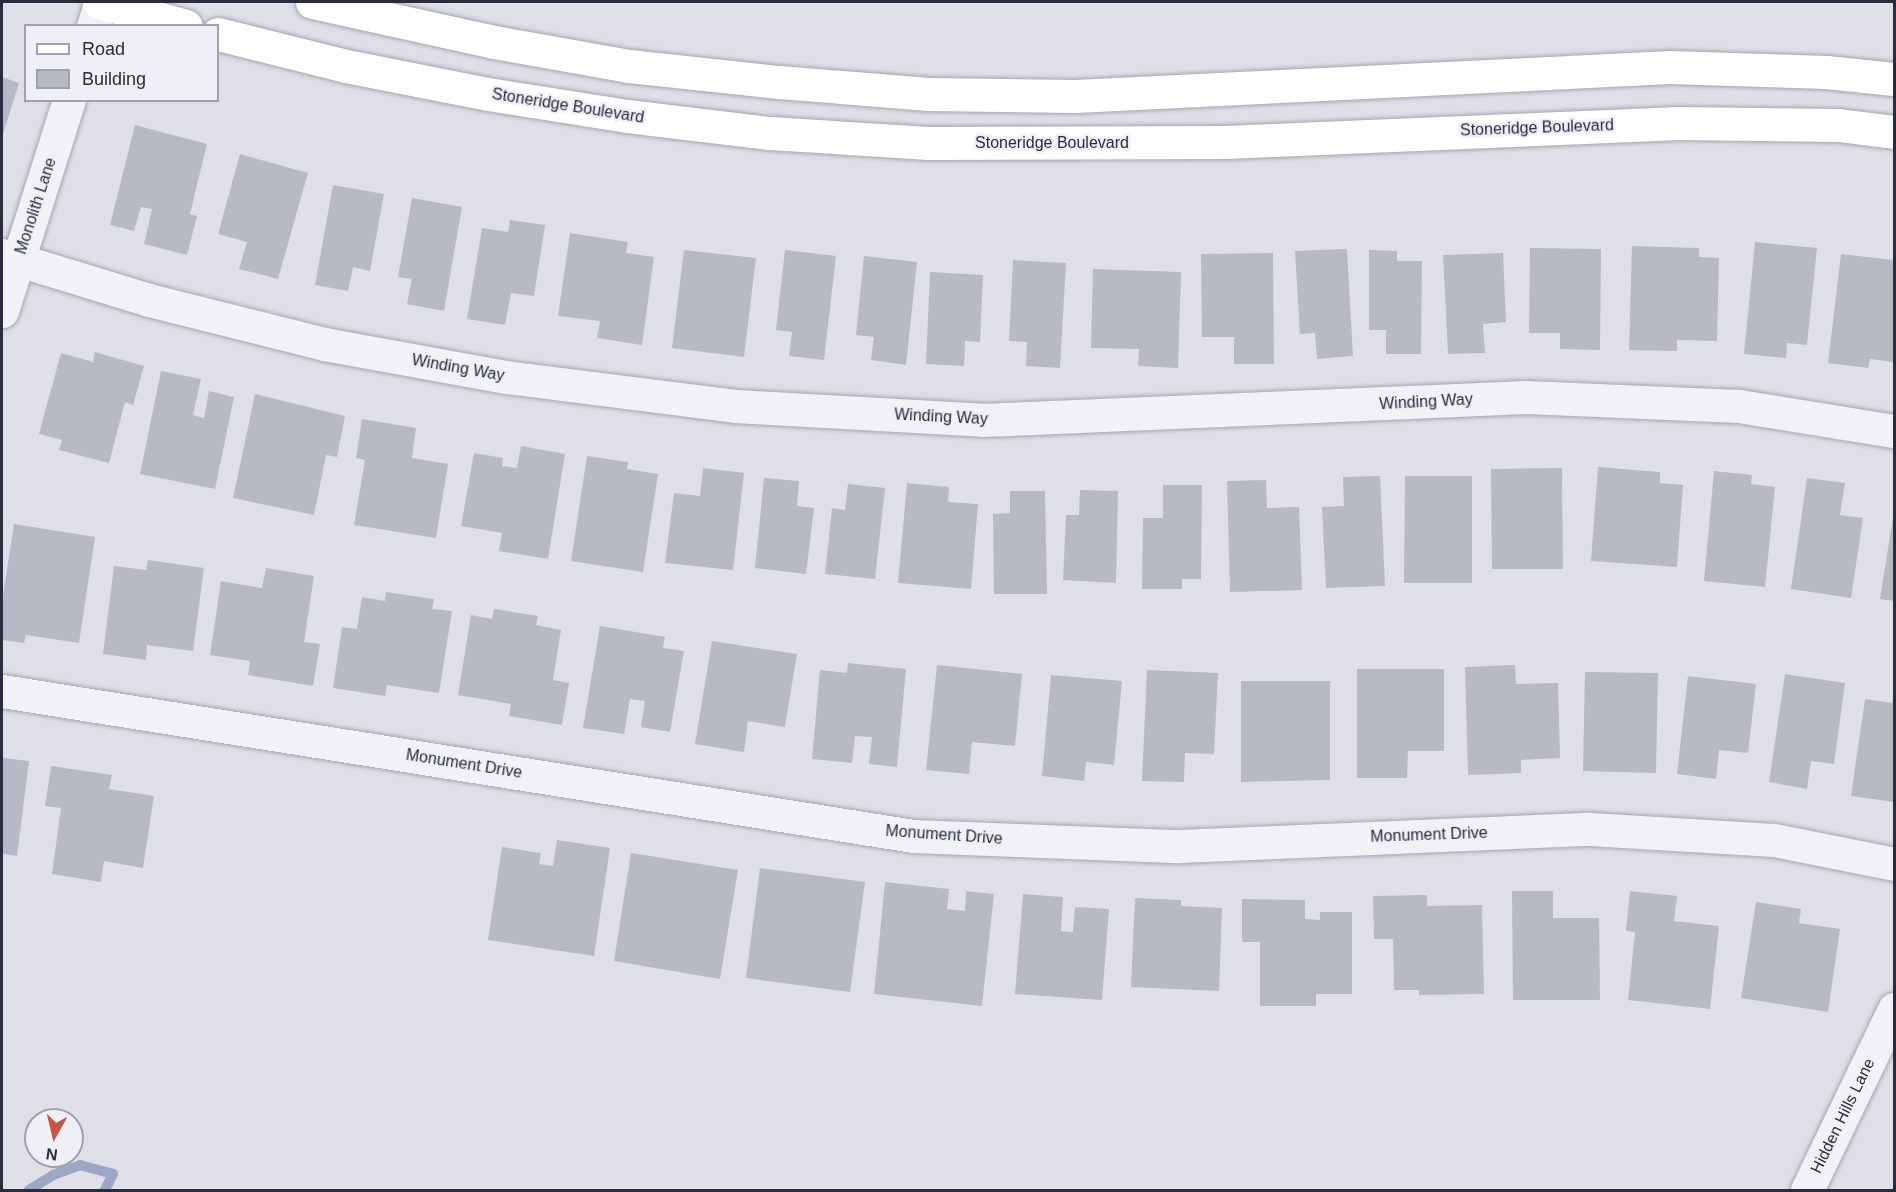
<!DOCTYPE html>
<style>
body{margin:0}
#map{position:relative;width:1896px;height:1192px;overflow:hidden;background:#dfe0e7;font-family:Arial,sans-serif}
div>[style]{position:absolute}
.stream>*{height:10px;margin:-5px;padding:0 5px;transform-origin:5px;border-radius:5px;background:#9ca7c5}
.building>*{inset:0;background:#b7b9c4}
.roads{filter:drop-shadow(0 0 2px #a5a6b1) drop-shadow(0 0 2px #a5a6b1)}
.street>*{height:33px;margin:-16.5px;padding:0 16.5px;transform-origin:16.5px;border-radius:16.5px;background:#f2f2f6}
.secondary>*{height:33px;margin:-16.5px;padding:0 16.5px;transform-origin:16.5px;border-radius:16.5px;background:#fff}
span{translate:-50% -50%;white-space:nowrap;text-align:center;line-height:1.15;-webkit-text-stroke:5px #eef0f5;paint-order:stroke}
.street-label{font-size:16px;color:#292c3d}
.frame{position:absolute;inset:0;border:3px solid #292c3d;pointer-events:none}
.legend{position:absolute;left:24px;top:24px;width:195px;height:78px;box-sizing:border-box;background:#eef0f5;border:2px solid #9fa2ab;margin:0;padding:8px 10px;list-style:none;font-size:18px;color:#292c3d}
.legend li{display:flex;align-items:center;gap:12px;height:30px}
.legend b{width:30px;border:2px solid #9fa2ab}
.north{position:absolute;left:24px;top:1108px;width:60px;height:60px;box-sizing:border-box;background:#eef0f5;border:2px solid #9fa2ab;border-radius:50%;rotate:188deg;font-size:16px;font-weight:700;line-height:24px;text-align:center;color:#292c3d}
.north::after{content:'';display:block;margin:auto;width:21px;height:27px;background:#c4564c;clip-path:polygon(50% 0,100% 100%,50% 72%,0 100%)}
</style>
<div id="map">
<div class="stream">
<div style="left:29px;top:1190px;width:28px;rotate:-32deg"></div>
<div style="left:53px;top:1175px;width:29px;rotate:-20deg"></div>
<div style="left:80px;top:1165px;width:34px;rotate:15deg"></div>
<div style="left:113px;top:1174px;width:18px;rotate:117deg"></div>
</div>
<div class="building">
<div style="clip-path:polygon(2px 77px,19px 83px,2px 137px)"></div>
<div style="clip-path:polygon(135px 125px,207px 144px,190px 214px,197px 216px,187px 255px,144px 244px,152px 209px,141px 207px,134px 231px,110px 225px)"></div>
<div style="clip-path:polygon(240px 154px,308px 173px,278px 279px,239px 269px,247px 242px,218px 234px)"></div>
<div style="clip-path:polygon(333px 185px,384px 194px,370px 271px,353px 267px,348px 291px,315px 285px)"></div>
<div style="clip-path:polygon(412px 198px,462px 207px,444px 311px,407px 304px,412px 279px,398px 277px)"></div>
<div style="clip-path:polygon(510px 220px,545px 225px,534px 296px,511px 293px,505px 325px,467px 319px,482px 228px,508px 232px)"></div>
<div style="clip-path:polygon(570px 233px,628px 242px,626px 253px,654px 257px,642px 345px,597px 338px,600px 321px,558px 316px)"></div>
<div style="clip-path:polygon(1755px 242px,1817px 248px,1807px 345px,1787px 343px,1786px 358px,1744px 354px)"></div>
<div style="clip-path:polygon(1632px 246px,1699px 248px,1699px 257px,1719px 258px,1717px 341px,1677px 340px,1677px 351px,1629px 350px)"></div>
<div style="clip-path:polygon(1530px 248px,1601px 249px,1600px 350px,1560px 349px,1560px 333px,1529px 333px)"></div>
<div style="clip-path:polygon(1347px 249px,1353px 356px,1317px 359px,1315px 333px,1300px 334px,1295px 251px)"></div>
<div style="clip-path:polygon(684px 250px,756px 258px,744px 357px,672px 348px)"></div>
<div style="clip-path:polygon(785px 250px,836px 256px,824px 360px,789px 356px,792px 332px,776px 330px)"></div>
<div style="clip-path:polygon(1369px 250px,1397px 251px,1397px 261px,1422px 261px,1421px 354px,1386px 354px,1386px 330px,1369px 330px)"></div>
<div style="clip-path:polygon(1273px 253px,1274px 364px,1234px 364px,1234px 337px,1202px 337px,1201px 254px)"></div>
<div style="clip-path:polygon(1503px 253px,1506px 322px,1483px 324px,1485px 353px,1448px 354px,1443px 255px)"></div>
<div style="clip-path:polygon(1841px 254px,1893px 260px,1894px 362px,1870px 359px,1868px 368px,1828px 363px)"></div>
<div style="clip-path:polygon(864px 256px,917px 262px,906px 365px,871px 360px,874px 337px,856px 335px)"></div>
<div style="clip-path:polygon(1013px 260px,1066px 263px,1060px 368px,1026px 366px,1027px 342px,1009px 341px)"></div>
<div style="clip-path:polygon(1093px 269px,1181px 272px,1178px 368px,1138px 366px,1139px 349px,1091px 348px)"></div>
<div style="clip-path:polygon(930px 272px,983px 275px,980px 342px,965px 341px,964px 366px,926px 364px)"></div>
<div style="clip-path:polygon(95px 352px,144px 366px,133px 405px,125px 402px,109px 463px,59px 450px,62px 440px,39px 434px,61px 353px,93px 362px)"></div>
<div style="clip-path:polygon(161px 371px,201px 379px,193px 415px,204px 418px,209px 391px,234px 397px,215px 489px,140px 474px)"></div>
<div style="clip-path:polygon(255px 394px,345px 416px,337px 457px,326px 455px,314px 515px,233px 498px)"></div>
<div style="clip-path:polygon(362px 419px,416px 428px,412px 458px,448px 464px,436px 538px,354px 525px,365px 460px,356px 458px)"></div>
<div style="clip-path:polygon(521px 446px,565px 454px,548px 559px,499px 551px,502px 533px,461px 526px,474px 453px,503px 458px,502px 466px,517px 468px)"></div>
<div style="clip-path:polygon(587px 456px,628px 462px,627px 469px,658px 474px,643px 572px,571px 561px)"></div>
<div style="clip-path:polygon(1598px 467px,1660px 472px,1660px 483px,1683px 485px,1677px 567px,1591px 561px)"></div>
<div style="clip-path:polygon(703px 468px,744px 473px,733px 570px,665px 563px,674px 493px,700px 496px)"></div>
<div style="clip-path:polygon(1562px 468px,1563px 569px,1492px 569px,1491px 469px)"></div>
<div style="clip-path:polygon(1714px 471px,1752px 475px,1751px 484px,1775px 487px,1765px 587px,1704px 581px)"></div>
<div style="clip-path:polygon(1380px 476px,1385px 586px,1326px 588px,1322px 507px,1344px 506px,1343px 477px)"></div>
<div style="clip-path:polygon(1405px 476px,1472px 476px,1472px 583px,1404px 583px)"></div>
<div style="clip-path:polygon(764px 478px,799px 481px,797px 506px,814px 508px,806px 574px,755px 568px)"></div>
<div style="clip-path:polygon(1807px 478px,1845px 483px,1840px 515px,1863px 518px,1851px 598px,1791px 589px)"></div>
<div style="clip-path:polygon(1266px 480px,1267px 508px,1299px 507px,1302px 590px,1230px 592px,1227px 481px)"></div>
<div style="clip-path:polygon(907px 483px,949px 487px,948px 502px,978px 504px,971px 589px,898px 583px)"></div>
<div style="clip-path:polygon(848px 484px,885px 488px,875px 579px,825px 574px,832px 508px,845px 510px)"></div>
<div style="clip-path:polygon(1163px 485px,1202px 485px,1201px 579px,1182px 579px,1182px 589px,1142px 589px,1143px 518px,1163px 518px)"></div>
<div style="clip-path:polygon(1080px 490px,1118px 491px,1116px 583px,1063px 580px,1066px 515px,1079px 515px)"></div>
<div style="clip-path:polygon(1010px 491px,1045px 491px,1047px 594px,994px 594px,993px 514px,1010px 513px)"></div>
<div style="clip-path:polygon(1893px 517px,1894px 517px,1894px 601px,1880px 599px)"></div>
<div style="clip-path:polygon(14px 524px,95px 537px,79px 643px,26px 635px,24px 643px,2px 640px,2px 602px)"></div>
<div style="clip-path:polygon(148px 560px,204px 568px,193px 651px,147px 645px,146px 660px,103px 654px,114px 566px,146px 570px)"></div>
<div style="clip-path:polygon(266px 568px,314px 576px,304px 642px,320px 644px,313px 686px,248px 675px,250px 661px,210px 655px,221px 581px,262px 588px)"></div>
<div style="clip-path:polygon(386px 592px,434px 599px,432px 609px,452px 611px,439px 693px,387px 685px,385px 696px,333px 688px,342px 627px,357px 629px,362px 597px,385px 601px)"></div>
<div style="clip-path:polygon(494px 609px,538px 616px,536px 625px,561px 630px,553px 680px,569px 683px,562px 725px,509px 716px,511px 704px,458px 695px,471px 615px,492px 619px)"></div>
<div style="clip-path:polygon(600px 626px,665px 637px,663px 648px,684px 651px,670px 732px,641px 727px,645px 701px,630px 699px,624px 734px,583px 728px)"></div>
<div style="clip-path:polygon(712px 641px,797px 654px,785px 727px,748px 721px,744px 752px,695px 744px)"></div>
<div style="clip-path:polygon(848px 663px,906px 669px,897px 767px,869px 764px,872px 737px,855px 736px,852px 763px,812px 759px,820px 670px,847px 673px)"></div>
<div style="clip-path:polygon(937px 665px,1022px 674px,1015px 746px,972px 742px,969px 774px,926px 770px)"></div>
<div style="clip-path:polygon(1515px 665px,1516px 684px,1558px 683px,1560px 758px,1521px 760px,1521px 773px,1468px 775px,1465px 667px)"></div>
<div style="clip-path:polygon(1357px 669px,1444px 669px,1444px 751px,1408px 751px,1407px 778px,1357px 778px)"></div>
<div style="clip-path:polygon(1147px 670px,1218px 673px,1214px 754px,1185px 753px,1184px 782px,1142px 781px)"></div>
<div style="clip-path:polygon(1585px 672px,1658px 673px,1656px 773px,1583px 771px)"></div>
<div style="clip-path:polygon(1785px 674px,1845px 683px,1834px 764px,1811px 761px,1807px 789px,1769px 782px)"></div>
<div style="clip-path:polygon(1051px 675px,1122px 681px,1114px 765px,1086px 762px,1084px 781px,1042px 776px)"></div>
<div style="clip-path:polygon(1688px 676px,1756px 684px,1748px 753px,1719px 750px,1716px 779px,1677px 774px)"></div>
<div style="clip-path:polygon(1241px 681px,1330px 681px,1330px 780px,1241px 782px)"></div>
<div style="clip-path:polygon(1893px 697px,1894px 802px,1851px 796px,1865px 699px,1892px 703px)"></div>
<div style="clip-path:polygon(2px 758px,29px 761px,17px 856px,2px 854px)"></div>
<div style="clip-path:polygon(51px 766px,112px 775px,109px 789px,154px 796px,143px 868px,104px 861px,101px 882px,52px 874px,61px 808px,45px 806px)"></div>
<div style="clip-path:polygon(557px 840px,610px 848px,594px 956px,488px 940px,502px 847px,541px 853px,539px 864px,553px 866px)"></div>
<div style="clip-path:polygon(631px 853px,738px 870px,720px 979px,614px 961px)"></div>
<div style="clip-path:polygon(760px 868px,865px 882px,850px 992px,746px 978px)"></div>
<div style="clip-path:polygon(885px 882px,949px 889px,947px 909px,965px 911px,966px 891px,994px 894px,982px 1006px,874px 994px)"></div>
<div style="clip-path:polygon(1512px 891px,1553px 891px,1553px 918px,1599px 918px,1600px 1000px,1513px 1000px)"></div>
<div style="clip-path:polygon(1630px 891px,1677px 896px,1674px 921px,1719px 926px,1710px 1009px,1628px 1000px,1635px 932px,1626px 931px)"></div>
<div style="clip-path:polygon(1023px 894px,1063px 897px,1061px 931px,1073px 932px,1075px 907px,1109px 909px,1102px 1000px,1015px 994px)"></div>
<div style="clip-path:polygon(1427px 895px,1427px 906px,1482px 905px,1484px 994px,1419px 995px,1419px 990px,1394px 990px,1393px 939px,1374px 939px,1373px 896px)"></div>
<div style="clip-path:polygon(1135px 898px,1181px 900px,1181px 906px,1222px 908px,1219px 991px,1131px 987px)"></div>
<div style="clip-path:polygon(1242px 899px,1305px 900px,1305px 919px,1320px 920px,1320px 912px,1352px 912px,1352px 994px,1316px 994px,1316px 1006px,1260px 1006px,1260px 942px,1242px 942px)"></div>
<div style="clip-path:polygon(1756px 902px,1801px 909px,1799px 923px,1840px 929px,1828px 1012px,1741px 998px)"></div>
</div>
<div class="roads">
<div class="street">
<div style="left:93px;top:26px;width:25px;rotate:-72deg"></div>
<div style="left:2px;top:255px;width:154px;rotate:17deg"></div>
<div style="left:149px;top:300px;width:180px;rotate:14.1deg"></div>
<div style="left:324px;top:344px;width:185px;rotate:10.3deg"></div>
<div style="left:506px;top:377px;width:231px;rotate:7.2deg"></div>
<div style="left:735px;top:406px;width:248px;rotate:3.2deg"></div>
<div style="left:983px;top:420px;width:543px;rotate:-2.43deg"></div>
<div style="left:1526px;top:397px;width:213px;rotate:2.4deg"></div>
<div style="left:1739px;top:406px;width:157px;rotate:9.2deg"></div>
<div style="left:2px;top:311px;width:221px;rotate:-72.4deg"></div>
<div style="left:2px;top:691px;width:922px;rotate:9.04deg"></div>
<div style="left:913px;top:836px;width:266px;rotate:2.2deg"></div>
<div style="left:1179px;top:846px;width:411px;rotate:-2.4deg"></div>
<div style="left:1590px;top:829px;width:184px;rotate:3.4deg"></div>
<div style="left:1774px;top:840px;width:122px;rotate:11.3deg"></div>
<div style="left:1807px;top:1190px;width:201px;rotate:-64.3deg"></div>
</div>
<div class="secondary">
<div style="left:99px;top:2px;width:90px;rotate:15.4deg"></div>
<div style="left:312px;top:2px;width:186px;rotate:12.4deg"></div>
<div style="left:494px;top:42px;width:137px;rotate:10.1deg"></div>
<div style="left:629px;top:66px;width:151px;rotate:6.1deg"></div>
<div style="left:779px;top:82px;width:150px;rotate:4.6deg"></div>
<div style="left:929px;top:94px;width:146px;rotate:0.8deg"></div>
<div style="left:1075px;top:96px;width:596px;rotate:-2.79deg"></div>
<div style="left:1670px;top:67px;width:156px;rotate:1.8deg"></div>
<div style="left:1826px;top:72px;width:68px;rotate:5.9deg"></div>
<div style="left:218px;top:34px;width:132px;rotate:14deg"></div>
<div style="left:346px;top:66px;width:145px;rotate:11.2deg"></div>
<div style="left:488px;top:94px;width:141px;rotate:9deg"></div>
<div style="left:627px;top:116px;width:144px;rotate:6.8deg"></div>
<div style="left:770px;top:133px;width:159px;rotate:3.6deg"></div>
<div style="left:929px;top:143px;width:296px;rotate:-0.2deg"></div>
<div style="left:1225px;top:142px;width:449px;rotate:-2.4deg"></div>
<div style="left:1674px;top:123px;width:164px;rotate:0.7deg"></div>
<div style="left:1838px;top:125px;width:56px;rotate:7.1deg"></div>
</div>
</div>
<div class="street-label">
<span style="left:568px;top:106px;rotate:9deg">Stoneridge Boulevard</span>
<span style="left:1537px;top:128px;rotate:-2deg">Stoneridge Boulevard</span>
<span style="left:1052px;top:143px">Stoneridge Boulevard</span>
<span style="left:36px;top:206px;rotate:-72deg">Monolith Lane</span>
<span style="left:458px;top:368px;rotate:10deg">Winding Way</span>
<span style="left:1426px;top:402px;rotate:-3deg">Winding Way</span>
<span style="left:941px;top:417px;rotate:3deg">Winding Way</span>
<span style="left:464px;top:764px;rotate:9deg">Monument Drive</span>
<span style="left:944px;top:835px;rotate:4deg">Monument Drive</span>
<span style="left:1429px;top:835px;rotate:-2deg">Monument Drive</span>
<span style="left:1843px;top:1116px;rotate:-64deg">Hidden Hills Lane</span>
</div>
<div class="frame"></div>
<ul class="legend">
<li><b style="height:8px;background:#fff"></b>Road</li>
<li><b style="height:16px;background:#b7b9c4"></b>Building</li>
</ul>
<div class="north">N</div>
</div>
